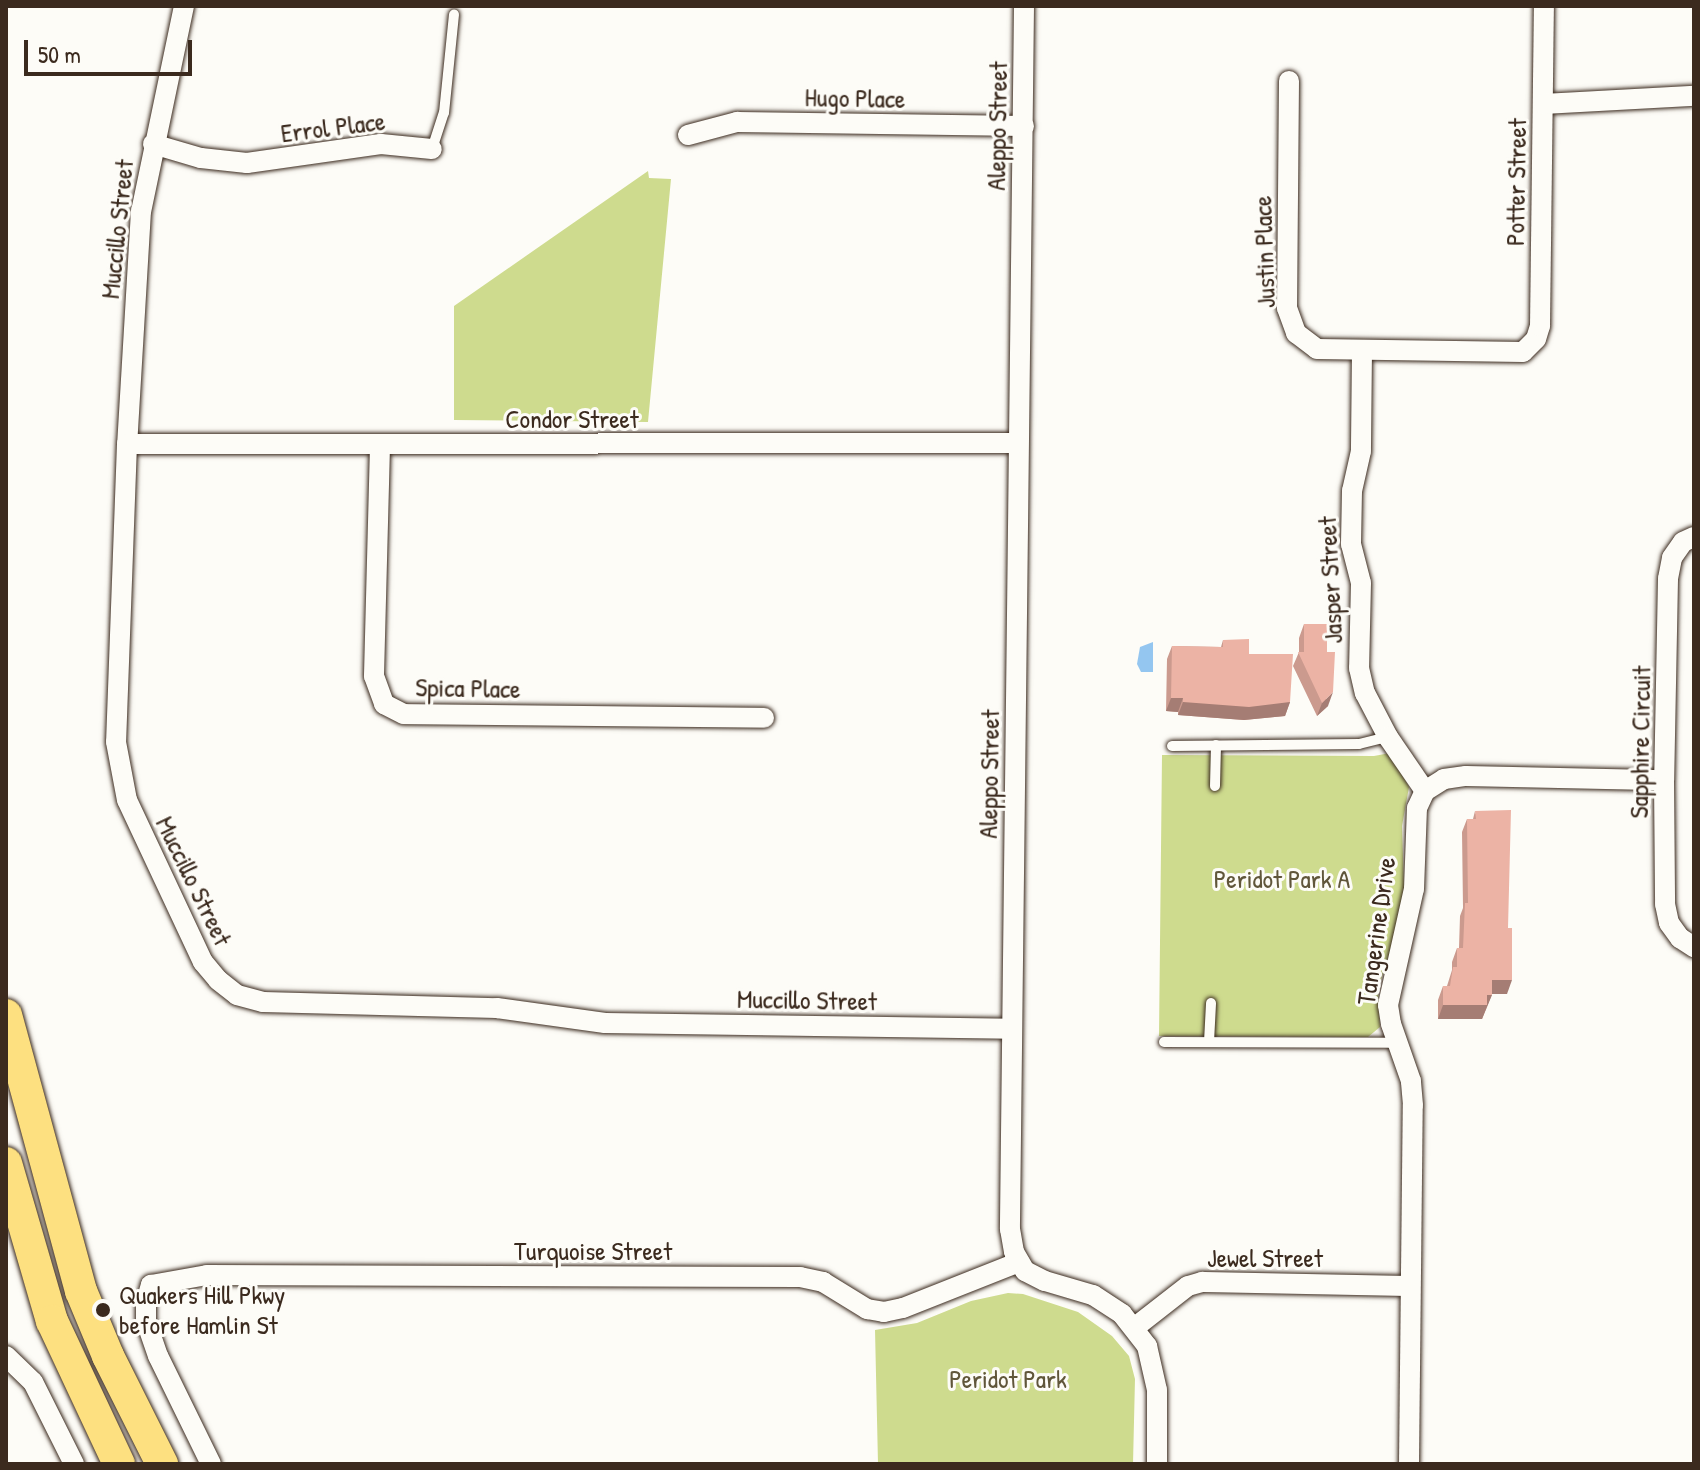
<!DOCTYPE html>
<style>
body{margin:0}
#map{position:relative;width:1700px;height:1470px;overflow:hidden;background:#fdfcf7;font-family:"Patrick Hand",sans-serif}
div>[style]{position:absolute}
.green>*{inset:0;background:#cedb8e}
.water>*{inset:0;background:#94c6f0}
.roads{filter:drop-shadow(0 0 2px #3b2a1e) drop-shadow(0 0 2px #3b2a1e)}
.lane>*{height:10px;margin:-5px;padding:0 5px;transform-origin:5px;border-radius:5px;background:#fdfcf7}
.street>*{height:20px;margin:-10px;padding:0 10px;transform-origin:10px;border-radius:10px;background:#fdfcf7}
.primary>*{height:32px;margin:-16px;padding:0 16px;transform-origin:16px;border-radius:16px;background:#fde080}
.wall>*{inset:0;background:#cb9a8e}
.shaded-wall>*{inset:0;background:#a57d74}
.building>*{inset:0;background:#ecb3a5}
.dots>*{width:22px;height:22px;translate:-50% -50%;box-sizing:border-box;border:4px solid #fdfcf7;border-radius:50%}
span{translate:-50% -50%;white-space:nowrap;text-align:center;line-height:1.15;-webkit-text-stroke:6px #fdfcf7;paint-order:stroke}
.street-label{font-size:26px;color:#3b2a1e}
.park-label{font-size:26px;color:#60563a}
.poi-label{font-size:26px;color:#3b2a1e}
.left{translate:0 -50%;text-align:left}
.frame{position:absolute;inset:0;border:8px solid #3b2a1e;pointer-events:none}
.scale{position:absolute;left:24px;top:40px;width:168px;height:36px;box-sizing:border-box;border:4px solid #3b2a1e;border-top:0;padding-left:10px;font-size:24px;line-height:28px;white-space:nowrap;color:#3b2a1e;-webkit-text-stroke:6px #fdfcf7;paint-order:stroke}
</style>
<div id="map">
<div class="green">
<div style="clip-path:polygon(648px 171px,649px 178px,671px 179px,648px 422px,454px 420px,454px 306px)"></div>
<div style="clip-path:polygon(1390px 753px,1409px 787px,1402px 826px,1404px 888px,1397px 930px,1378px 989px,1380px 1027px,1368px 1037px,1159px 1036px,1162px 755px,1374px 756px)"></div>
<div style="clip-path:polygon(1008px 1293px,1023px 1294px,1078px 1312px,1112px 1336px,1129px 1356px,1135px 1379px,1133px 1464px,878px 1464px,875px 1330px,917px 1323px,971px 1301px)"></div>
</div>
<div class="water">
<div style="clip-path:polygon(1153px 642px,1153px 672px,1141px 672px,1137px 664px,1140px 647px)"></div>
</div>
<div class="roads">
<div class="lane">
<div style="left:432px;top:149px;width:38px;rotate:-72deg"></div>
<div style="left:444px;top:113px;width:99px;rotate:-84.2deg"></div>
<div style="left:1172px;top:746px;width:187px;rotate:-0.6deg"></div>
<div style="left:1359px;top:744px;width:30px;rotate:-14deg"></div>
<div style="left:1215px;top:786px;width:41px;rotate:-88.6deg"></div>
<div style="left:1164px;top:1042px;width:233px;rotate:0.2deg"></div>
<div style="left:1209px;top:1042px;width:39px;rotate:-87deg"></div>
</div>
<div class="street">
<div style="left:184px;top:6px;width:209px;rotate:101.8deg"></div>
<div style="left:141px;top:211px;width:233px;rotate:93.4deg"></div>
<div style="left:127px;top:444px;width:298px;rotate:92.1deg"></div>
<div style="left:116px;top:742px;width:59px;rotate:79.3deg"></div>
<div style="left:127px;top:800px;width:179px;rotate:64.9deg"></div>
<div style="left:203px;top:962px;width:23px;rotate:50deg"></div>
<div style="left:218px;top:980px;width:24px;rotate:38deg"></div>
<div style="left:237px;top:995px;width:27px;rotate:15deg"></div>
<div style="left:263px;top:1002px;width:234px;rotate:1.5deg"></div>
<div style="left:497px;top:1008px;width:109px;rotate:7.9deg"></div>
<div style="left:605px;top:1023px;width:407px;rotate:0.8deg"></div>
<div style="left:1024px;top:6px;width:1223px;rotate:90.66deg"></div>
<div style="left:1010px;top:1229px;width:23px;rotate:80deg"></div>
<div style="left:1014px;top:1252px;width:22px;rotate:60deg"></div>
<div style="left:1025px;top:1271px;width:22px;rotate:27deg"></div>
<div style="left:1045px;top:1281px;width:50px;rotate:16.3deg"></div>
<div style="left:1093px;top:1295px;width:35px;rotate:33deg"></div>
<div style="left:1122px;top:1314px;width:41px;rotate:52deg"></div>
<div style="left:1147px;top:1346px;width:45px;rotate:77.2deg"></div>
<div style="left:1157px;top:1390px;width:74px;rotate:90deg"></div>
<div style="left:1289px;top:81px;width:227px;rotate:90.5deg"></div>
<div style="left:1287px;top:308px;width:27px;rotate:70deg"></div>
<div style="left:1296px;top:333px;width:26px;rotate:37deg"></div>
<div style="left:1317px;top:349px;width:206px;rotate:0.8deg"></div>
<div style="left:1523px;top:352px;width:18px;rotate:-45deg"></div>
<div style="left:1536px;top:339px;width:14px;rotate:-73deg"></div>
<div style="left:1540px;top:326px;width:320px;rotate:-89.3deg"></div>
<div style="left:1544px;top:104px;width:150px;rotate:-3.1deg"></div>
<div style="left:688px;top:135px;width:51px;rotate:-14.9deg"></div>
<div style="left:737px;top:122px;width:287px;rotate:0.8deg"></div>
<div style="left:153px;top:144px;width:50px;rotate:16.3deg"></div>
<div style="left:201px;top:158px;width:46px;rotate:6.2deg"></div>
<div style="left:247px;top:163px;width:135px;rotate:-8.1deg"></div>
<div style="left:381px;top:144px;width:51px;rotate:5.6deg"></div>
<div style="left:1362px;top:350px;width:101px;rotate:90.6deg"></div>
<div style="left:1361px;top:451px;width:41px;rotate:102.7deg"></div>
<div style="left:1352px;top:491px;width:53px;rotate:91.1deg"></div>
<div style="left:1351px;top:544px;width:40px;rotate:75.6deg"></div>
<div style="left:1361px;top:583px;width:85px;rotate:91.3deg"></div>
<div style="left:1359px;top:668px;width:26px;rotate:77deg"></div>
<div style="left:1365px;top:693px;width:50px;rotate:62.4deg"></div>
<div style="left:1388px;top:737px;width:65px;rotate:55.6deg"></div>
<div style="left:127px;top:444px;width:891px;rotate:-0.06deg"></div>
<div style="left:380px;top:446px;width:230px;rotate:91.5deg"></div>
<div style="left:374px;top:676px;width:30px;rotate:70deg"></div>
<div style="left:384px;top:704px;width:22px;rotate:27deg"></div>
<div style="left:404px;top:714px;width:360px;rotate:0.6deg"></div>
<div style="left:1694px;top:537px;width:12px;rotate:156deg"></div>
<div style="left:1683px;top:542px;width:19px;rotate:125deg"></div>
<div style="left:1672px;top:558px;width:21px;rotate:101deg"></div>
<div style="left:1668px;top:579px;width:201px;rotate:91.1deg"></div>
<div style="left:1664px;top:780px;width:124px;rotate:89.5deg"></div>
<div style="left:1665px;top:904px;width:19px;rotate:78deg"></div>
<div style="left:1669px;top:923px;width:19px;rotate:54deg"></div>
<div style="left:1680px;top:938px;width:17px;rotate:33deg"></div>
<div style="left:1134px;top:1328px;width:68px;rotate:-37.9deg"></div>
<div style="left:1188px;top:1286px;width:15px;rotate:-16deg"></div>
<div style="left:1202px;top:1282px;width:208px;rotate:1.1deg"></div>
<div style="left:6px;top:1356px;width:37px;rotate:44deg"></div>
<div style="left:33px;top:1382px;width:92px;rotate:63.4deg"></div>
<div style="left:211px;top:1464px;width:120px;rotate:-116.1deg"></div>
<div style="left:158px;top:1356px;width:37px;rotate:-109deg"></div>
<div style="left:146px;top:1321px;width:19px;rotate:-90deg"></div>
<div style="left:146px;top:1302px;width:18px;rotate:-74deg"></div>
<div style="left:151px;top:1285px;width:57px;rotate:-10.1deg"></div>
<div style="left:207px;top:1275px;width:593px;rotate:0.19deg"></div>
<div style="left:800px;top:1277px;width:24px;rotate:12deg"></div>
<div style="left:823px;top:1282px;width:52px;rotate:31.5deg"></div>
<div style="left:867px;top:1309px;width:17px;rotate:10deg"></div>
<div style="left:884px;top:1312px;width:19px;rotate:-12deg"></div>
<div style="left:903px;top:1308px;width:125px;rotate:-21.6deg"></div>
<div style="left:1409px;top:1464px;width:359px;rotate:-89.4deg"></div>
<div style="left:1413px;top:1105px;width:24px;rotate:-95deg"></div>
<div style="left:1411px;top:1081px;width:60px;rotate:-109.3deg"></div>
<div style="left:1391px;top:1024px;width:19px;rotate:-99deg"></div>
<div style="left:1388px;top:1005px;width:119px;rotate:-77.4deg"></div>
<div style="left:1414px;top:889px;width:81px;rotate:-87.9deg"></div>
<div style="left:1417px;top:808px;width:19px;rotate:-65deg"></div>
<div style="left:1425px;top:791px;width:22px;rotate:-32deg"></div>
<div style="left:1444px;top:779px;width:22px;rotate:-8deg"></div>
<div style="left:1466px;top:776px;width:198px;rotate:1.2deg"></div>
</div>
<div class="primary">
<div style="left:6px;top:1015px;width:286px;rotate:74.8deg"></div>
<div style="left:81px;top:1291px;width:70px;rotate:67.4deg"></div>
<div style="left:108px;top:1356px;width:121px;rotate:63.4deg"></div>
<div style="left:6px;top:1163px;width:165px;rotate:73.8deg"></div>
<div style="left:52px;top:1321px;width:158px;rotate:64.9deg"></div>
</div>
</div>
<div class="wall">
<div style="clip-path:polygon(1304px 624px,1328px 706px,1317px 716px,1293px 666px,1299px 652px,1299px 638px)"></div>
<div style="clip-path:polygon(1223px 640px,1249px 654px,1290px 702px,1285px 716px,1244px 720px,1178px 715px,1178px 712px,1166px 711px,1167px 659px,1172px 646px,1221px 647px)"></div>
<div style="clip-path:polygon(1475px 811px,1508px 928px,1507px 994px,1492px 994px,1482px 1019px,1438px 1019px,1438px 1000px,1443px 986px,1447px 986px,1452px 970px,1452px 962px,1457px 948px,1459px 948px,1460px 916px,1463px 908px,1462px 832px,1467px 819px,1473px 819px)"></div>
</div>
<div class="shaded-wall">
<div style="clip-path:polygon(1333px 692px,1328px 706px,1317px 716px,1322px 703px)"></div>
<div style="clip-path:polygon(1171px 698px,1183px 698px,1178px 712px,1166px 711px)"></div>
<div style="clip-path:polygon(1183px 702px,1290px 702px,1285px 716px,1244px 720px,1178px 715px)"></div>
<div style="clip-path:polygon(1492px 980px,1512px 980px,1507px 994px,1487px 994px)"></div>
<div style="clip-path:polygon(1487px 995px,1492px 995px,1482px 1019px,1438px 1019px,1443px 1005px)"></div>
</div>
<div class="building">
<div style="clip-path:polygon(1304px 624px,1327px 624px,1327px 652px,1335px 652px,1333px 692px,1322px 703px,1298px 652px,1304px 652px)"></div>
<div style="clip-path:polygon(1249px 639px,1249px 654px,1293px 654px,1290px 702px,1249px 707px,1183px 702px,1183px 698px,1171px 698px,1172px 646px,1223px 647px,1223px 640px)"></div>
<div style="clip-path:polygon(1511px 810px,1508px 928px,1512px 928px,1512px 980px,1492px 980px,1492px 995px,1487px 995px,1487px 1005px,1443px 1005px,1443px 986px,1450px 986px,1453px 967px,1457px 967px,1457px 948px,1463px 948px,1465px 903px,1468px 903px,1467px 819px,1476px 819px,1475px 811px)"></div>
</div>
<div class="dots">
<div style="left:103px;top:1310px;background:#3b2a1e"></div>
</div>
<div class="street-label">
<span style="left:855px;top:98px;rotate:1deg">Hugo Place</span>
<span style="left:997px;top:126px;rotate:-89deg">Aleppo Street</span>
<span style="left:333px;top:127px;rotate:-7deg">Errol Place</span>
<span style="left:1516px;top:182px;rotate:-89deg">Potter Street</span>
<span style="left:117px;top:229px;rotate:-84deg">Muccillo Street</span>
<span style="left:1264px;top:252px;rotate:-92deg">Justin Place</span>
<span style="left:572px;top:419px">Condor Street</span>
<span style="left:1330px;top:580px;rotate:-93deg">Jasper Street</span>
<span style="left:468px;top:688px;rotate:1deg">Spica Place</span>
<span style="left:1640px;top:742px;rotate:-89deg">Sapphire Circuit</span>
<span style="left:989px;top:774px;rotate:-89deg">Aleppo Street</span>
<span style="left:194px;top:881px;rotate:64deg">Muccillo Street</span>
<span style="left:1376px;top:931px;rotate:-82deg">Tangerine Drive</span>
<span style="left:807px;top:1000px;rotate:1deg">Muccillo Street</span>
<span style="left:593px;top:1251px">Turquoise Street</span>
<span style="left:1265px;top:1258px">Jewel Street</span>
</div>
<div class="park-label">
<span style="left:1282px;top:879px">Peridot Park A</span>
<span style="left:1008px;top:1379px">Peridot Park</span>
</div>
<div class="poi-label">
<span class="left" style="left:119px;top:1310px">Quakers Hill Pkwy<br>before Hamlin St</span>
</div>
<div class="frame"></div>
<div class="scale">50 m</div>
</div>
